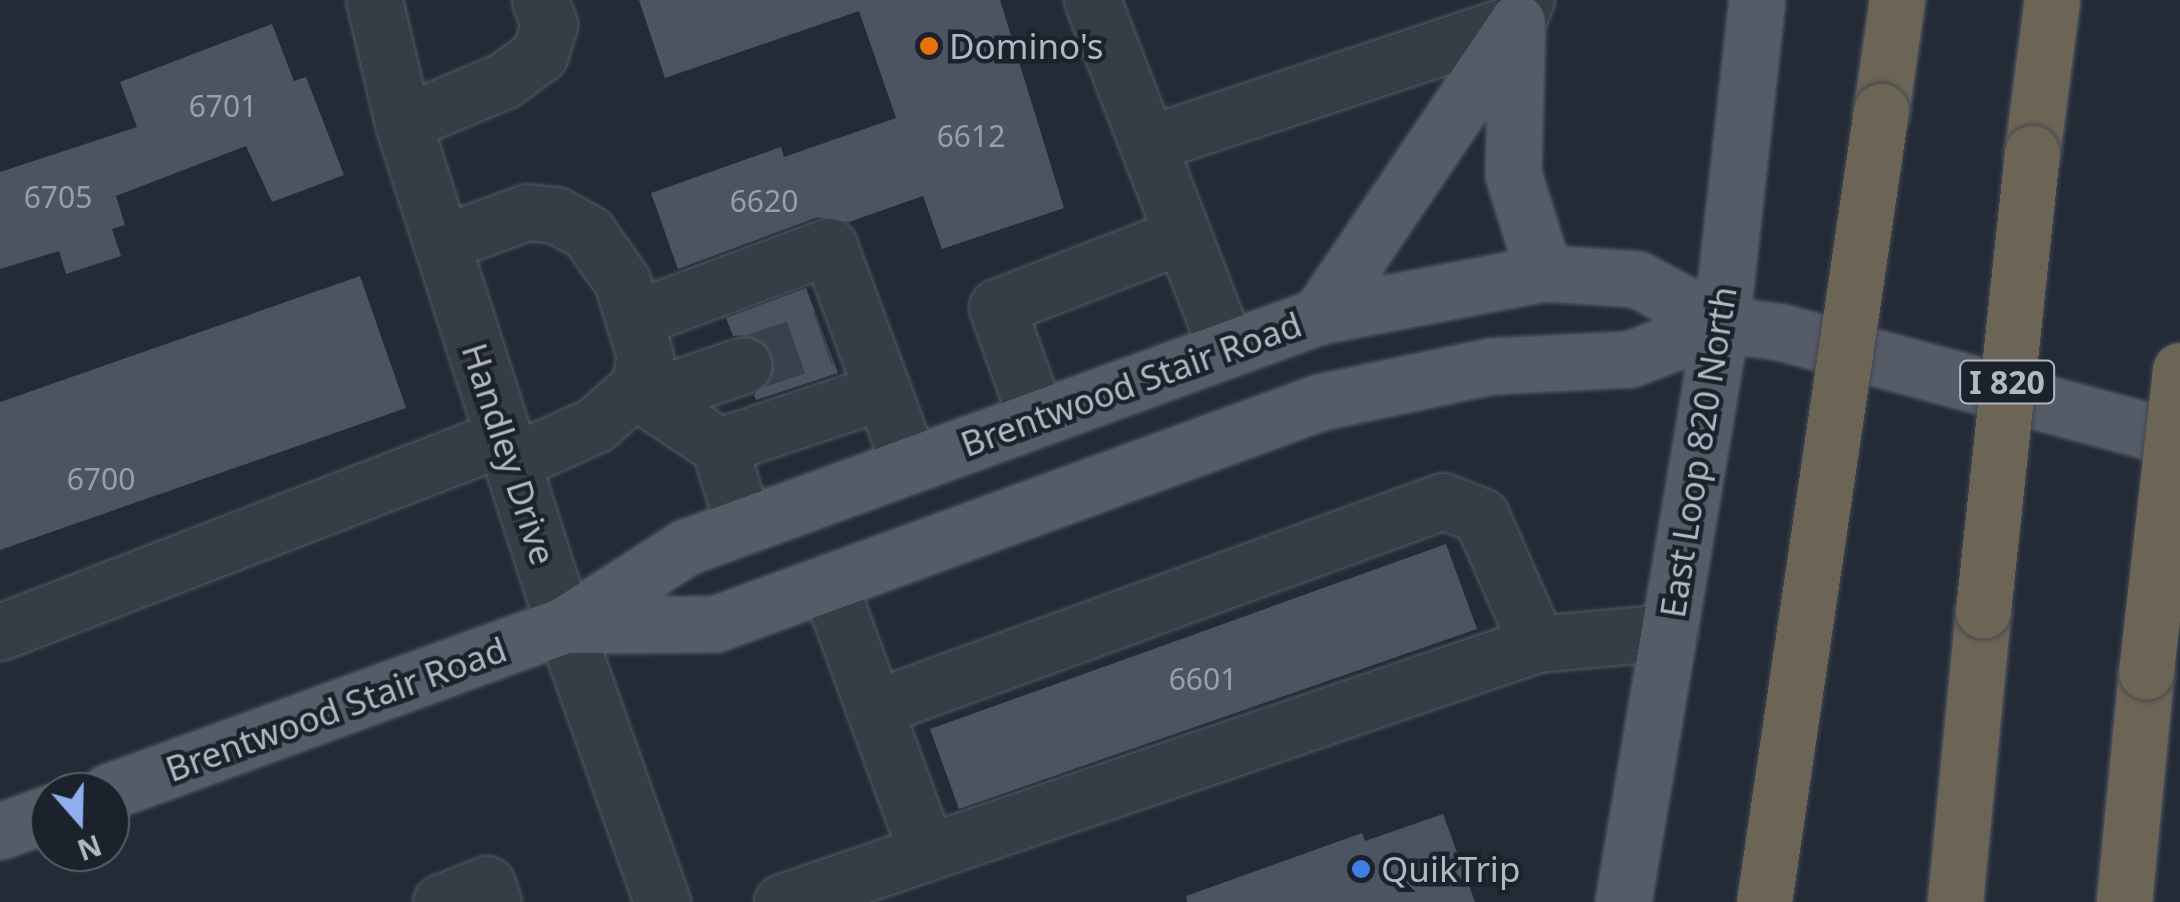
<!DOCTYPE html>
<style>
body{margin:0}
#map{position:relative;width:2180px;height:902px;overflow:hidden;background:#232b36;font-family:"Noto Sans",sans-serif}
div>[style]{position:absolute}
.building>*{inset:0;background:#4c5462}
.minor-tunnel>*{height:55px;margin-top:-27.5px;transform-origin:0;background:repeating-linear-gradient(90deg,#38404b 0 55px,transparent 0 83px)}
.roads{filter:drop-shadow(0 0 2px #545a65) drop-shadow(0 0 2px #545a65)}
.minor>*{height:55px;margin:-27.5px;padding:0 27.5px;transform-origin:27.5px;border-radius:27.5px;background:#373d47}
.major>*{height:55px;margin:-27.5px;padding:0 27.5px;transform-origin:27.5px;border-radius:27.5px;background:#555b67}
.highway>*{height:55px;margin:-27.5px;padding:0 27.5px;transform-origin:27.5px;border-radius:27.5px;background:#6c6454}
.bridges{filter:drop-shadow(0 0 2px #414752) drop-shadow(0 0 2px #414752)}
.highway-bridge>*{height:55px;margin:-27.5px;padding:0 27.5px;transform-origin:27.5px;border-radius:27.5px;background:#6c6454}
.dots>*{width:28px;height:28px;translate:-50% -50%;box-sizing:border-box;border:5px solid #1c222c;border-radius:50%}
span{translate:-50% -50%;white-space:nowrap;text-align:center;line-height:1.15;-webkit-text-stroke:9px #1c222c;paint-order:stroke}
.number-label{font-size:30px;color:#989eab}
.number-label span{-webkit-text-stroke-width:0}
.shield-label span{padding:2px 8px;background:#1c222c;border:2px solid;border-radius:8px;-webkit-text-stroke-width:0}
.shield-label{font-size:32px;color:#b1b7c3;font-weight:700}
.poi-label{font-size:35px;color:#b1b7c3}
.left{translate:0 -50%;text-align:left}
.street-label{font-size:35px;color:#b1b7c3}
.north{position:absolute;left:30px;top:772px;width:100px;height:100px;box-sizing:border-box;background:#1c222c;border:2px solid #585e68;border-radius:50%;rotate:160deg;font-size:28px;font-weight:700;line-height:40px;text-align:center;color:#b1b7c3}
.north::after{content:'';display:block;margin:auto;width:35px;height:45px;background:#8eaeec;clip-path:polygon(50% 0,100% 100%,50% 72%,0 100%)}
</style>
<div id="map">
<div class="building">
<div style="clip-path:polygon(639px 0,1000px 0,1064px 208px,942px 249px,923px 196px,849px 222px,818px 217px,678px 269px,651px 193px,781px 147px,784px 157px,896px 118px,859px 11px,665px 78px)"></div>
<div style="clip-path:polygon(272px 24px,294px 81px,306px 77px,344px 175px,272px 202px,246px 146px,116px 196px,125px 225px,112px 229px,121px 256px,66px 274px,59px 251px,0 269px,0 172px,137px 127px,120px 82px)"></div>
<div style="clip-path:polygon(360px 276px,406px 408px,0 550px,0 402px)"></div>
<div style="clip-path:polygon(806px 288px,838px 373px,756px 400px,754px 395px,774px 372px,773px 354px,751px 335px,733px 336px,726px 318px)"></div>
<div style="clip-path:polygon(1446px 544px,1477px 629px,959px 809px,930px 729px)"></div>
<div style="clip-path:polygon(1443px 814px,1475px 902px,1187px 902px,1186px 896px,1362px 833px,1365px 841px)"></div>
</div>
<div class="minor-tunnel">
<div style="left:744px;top:365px;width:85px;rotate:-19.3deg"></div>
</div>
<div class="roads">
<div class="minor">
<div style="left:374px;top:0;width:126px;rotate:76.7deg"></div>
<div style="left:403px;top:123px;width:527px;rotate:72.22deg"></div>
<div style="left:564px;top:625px;width:294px;rotate:70.5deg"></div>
<div style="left:1092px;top:0;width:374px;rotate:68.9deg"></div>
<div style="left:403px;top:123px;width:111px;rotate:-22.9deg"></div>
<div style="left:505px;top:80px;width:44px;rotate:-36.6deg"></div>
<div style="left:540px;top:54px;width:31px;rotate:-73deg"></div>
<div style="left:549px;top:24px;width:26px;rotate:-111deg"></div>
<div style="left:1148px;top:144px;width:389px;rotate:-18.3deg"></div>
<div style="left:1517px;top:22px;width:24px;rotate:-68deg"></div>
<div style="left:442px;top:243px;width:90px;rotate:-20deg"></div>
<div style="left:527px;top:212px;width:29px;rotate:6deg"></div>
<div style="left:556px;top:215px;width:37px;rotate:29deg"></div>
<div style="left:588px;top:233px;width:59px;rotate:54.7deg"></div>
<div style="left:622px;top:281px;width:78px;rotate:73deg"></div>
<div style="left:645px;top:356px;width:31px;rotate:101deg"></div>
<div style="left:639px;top:386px;width:59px;rotate:138.4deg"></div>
<div style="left:595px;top:425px;width:91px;rotate:156deg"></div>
<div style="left:634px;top:319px;width:208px;rotate:-20.5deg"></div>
<div style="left:829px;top:246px;width:233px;rotate:69.7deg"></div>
<div style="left:639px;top:386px;width:14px;rotate:56deg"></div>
<div style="left:647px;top:398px;width:87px;rotate:33.7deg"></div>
<div style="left:719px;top:446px;width:173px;rotate:-18.5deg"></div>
<div style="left:647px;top:398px;width:102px;rotate:-18.8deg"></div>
<div style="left:1037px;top:419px;width:119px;rotate:-109.7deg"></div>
<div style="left:997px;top:307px;width:199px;rotate:-21.2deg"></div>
<div style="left:719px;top:446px;width:84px;rotate:72.6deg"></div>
<div style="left:828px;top:582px;width:288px;rotate:69.9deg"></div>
<div style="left:0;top:632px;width:540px;rotate:-21.15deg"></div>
<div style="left:874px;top:708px;width:605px;rotate:-19.99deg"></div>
<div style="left:1443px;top:501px;width:41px;rotate:21.5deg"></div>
<div style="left:1481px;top:516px;width:140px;rotate:66.4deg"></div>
<div style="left:441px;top:902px;width:49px;rotate:-21.4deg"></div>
<div style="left:487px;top:884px;width:19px;rotate:72deg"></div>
<div style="left:782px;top:902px;width:798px;rotate:-18.87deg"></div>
<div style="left:1537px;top:644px;width:133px;rotate:-5.2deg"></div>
</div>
<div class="major">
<div style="left:1517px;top:22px;width:152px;rotate:91.5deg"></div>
<div style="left:1513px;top:174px;width:104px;rotate:72.6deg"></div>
<div style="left:1319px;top:316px;width:354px;rotate:-56deg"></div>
<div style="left:564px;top:625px;width:151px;rotate:-0.4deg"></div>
<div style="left:715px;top:624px;width:644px;rotate:-20.15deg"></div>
<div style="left:1320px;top:402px;width:175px;rotate:-11.9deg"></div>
<div style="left:1491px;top:366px;width:139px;rotate:-2.9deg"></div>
<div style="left:1630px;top:359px;width:97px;rotate:-21deg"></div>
<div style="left:108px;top:792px;width:486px;rotate:-20.1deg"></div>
<div style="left:564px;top:625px;width:145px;rotate:-32.6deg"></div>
<div style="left:686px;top:547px;width:674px;rotate:-20.05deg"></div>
<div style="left:1319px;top:316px;width:229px;rotate:-10.8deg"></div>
<div style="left:1544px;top:273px;width:93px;rotate:3.7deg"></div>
<div style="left:1637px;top:279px;width:95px;rotate:28.2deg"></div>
<div style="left:1721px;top:324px;width:61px;rotate:7.6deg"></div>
<div style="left:1781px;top:332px;width:413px;rotate:15.1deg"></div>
<div style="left:0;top:831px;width:53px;rotate:-19.8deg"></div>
<div style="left:1623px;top:902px;width:586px;rotate:-80.38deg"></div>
<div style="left:1721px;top:324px;width:326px;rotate:-83.7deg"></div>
</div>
<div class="highway">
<div style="left:1881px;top:111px;width:112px;rotate:-81.8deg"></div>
<div style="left:2032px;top:153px;width:154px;rotate:-82.6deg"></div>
<div style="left:1955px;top:902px;width:292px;rotate:-84.5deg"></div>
<div style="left:2124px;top:902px;width:231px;rotate:-84.5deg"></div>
</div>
</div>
<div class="bridges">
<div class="highway-bridge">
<div style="left:1983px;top:611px;width:461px;rotate:-83.9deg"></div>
<div style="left:2146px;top:672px;width:304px;rotate:-83.6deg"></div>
<div style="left:1764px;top:902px;width:800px;rotate:-81.59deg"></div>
</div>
</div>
<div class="dots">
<div style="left:929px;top:46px;background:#e8710a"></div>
<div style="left:1361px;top:869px;background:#3f7fe0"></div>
</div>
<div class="number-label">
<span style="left:223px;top:106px">6701</span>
<span style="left:971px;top:136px">6612</span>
<span style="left:58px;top:197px">6705</span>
<span style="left:764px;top:201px">6620</span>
<span style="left:101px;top:479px">6700</span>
<span style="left:1203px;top:679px">6601</span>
</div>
<div class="shield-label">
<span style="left:2007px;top:382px">I 820</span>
</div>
<div class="poi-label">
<span class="left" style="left:949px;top:46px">Domino's</span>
<span class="left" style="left:1381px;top:869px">QuikTrip</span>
</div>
<div class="street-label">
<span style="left:1131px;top:384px;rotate:-20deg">Brentwood Stair Road</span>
<span style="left:1698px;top:452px;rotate:-81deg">East Loop 820 North</span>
<span style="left:509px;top:454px;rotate:72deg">Handley Drive</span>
<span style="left:336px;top:709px;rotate:-20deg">Brentwood Stair Road</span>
</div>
<div class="north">N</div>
</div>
